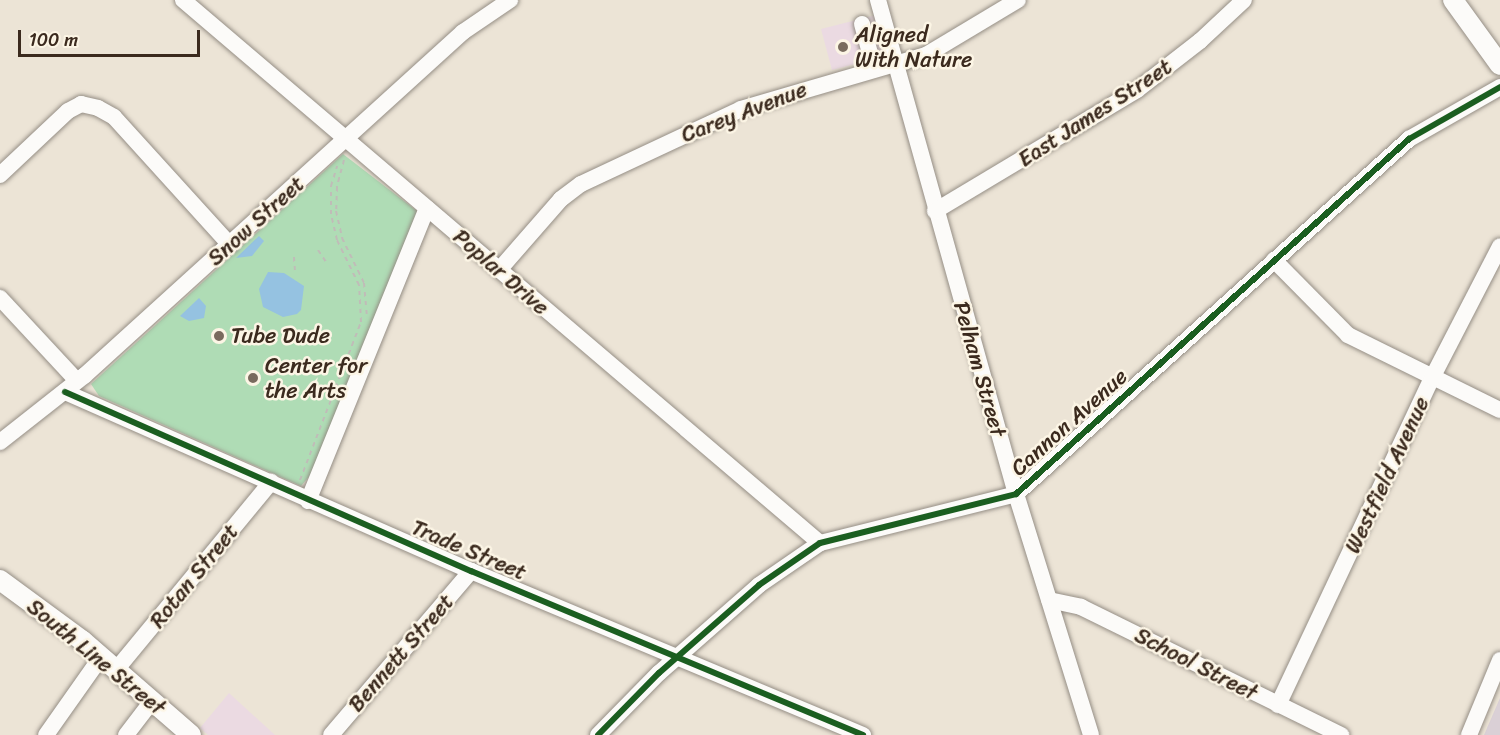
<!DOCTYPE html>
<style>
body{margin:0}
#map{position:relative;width:1500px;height:735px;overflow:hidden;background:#ece4d6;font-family:Sriracha,sans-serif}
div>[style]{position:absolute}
.built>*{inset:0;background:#ebdae2}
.industrial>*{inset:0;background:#dad0d6}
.green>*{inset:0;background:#afdcb5}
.water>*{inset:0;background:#95c2e1}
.path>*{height:2px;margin-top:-1px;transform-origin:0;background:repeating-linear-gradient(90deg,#c0bcb8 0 4.5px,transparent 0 9px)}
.roads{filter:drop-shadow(0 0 2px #958e85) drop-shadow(0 0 2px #958e85)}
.minor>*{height:16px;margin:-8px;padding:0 8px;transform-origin:8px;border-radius:8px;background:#fcfbf9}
.major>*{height:20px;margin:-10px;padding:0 10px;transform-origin:10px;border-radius:10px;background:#fcfbf9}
.cycleway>*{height:6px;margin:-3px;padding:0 3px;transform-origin:3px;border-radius:3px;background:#1b5e20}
.dots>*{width:16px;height:16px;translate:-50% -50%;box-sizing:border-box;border:3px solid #fcf5e5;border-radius:50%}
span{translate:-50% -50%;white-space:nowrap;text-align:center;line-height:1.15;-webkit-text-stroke:5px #fcf5e5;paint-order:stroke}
.poi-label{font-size:22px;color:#3b2a1e}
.left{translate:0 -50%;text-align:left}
.street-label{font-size:22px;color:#3b2a1e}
.scale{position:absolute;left:18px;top:30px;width:182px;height:27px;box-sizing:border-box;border:3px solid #3b2a1e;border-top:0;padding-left:8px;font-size:18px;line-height:21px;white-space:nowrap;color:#3b2a1e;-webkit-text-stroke:4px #fcf5e5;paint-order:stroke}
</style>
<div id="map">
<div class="built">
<div style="clip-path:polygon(876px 15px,886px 56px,832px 70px,821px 29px)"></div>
<div style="clip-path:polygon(229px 693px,275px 735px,208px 735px,200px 728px)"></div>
</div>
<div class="industrial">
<div style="clip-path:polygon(1500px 698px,1500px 735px,1484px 735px)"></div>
</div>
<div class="green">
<div style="clip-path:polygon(343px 154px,417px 211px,314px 471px,301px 486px,99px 396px,91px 384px)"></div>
</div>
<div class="water">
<div style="clip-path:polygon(259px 236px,264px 241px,252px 256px,236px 258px)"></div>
<div style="clip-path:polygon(268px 272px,284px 273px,304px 286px,301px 310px,297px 314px,283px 317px,263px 307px,259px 289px)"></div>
<div style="clip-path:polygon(199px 298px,206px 306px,204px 318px,189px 321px,180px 316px)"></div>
</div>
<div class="path">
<div style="left:344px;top:160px;width:28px;rotate:105deg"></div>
<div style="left:337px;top:187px;width:24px;rotate:92deg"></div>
<div style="left:336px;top:211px;width:28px;rotate:77deg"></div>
<div style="left:342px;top:238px;width:50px;rotate:63.9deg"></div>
<div style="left:364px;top:283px;width:32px;rotate:85deg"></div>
<div style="left:318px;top:250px;width:14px;rotate:56deg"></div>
<div style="left:294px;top:257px;width:14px;rotate:86deg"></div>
<div style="left:300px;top:480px;width:169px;rotate:-68.9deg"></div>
<div style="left:361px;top:322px;width:37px;rotate:-93deg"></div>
<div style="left:359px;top:285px;width:50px;rotate:-116.1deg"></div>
<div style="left:337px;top:240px;width:27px;rotate:-103deg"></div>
<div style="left:331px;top:214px;width:28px;rotate:-90deg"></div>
<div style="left:331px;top:186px;width:21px;rotate:-73deg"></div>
</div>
<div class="roads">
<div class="minor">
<div style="left:183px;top:0;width:837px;rotate:40.45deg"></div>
<div style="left:878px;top:0;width:513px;rotate:74.39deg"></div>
<div style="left:1016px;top:494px;width:252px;rotate:72.7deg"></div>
<div style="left:862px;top:24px;width:46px;rotate:74.7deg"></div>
<div style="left:0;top:175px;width:93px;rotate:-43.3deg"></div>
<div style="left:68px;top:111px;width:15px;rotate:-28deg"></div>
<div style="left:81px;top:104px;width:17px;rotate:13deg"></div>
<div style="left:98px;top:108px;width:18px;rotate:29deg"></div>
<div style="left:114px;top:117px;width:173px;rotate:47.8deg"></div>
<div style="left:935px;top:211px;width:235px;rotate:-30.9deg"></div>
<div style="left:1137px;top:90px;width:80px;rotate:-37.9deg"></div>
<div style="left:1200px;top:41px;width:60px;rotate:-43deg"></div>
<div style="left:1274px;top:260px;width:105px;rotate:45.4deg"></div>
<div style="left:1348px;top:335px;width:169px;rotate:26.3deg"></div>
<div style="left:499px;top:270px;width:94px;rotate:-48.9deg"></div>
<div style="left:561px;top:199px;width:25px;rotate:-37deg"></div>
<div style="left:581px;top:184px;width:177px;rotate:-25.1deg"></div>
<div style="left:741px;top:109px;width:193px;rotate:-16.3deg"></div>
<div style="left:926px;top:55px;width:107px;rotate:-30.9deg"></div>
<div style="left:0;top:298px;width:113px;rotate:47.1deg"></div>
<div style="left:65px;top:392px;width:444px;rotate:23.8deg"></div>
<div style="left:471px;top:571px;width:425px;rotate:22.7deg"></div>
<div style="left:0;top:442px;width:107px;rotate:-38.2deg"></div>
<div style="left:84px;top:376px;width:512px;rotate:-42.23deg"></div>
<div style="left:463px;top:32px;width:57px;rotate:-34.2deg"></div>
<div style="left:308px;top:501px;width:316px;rotate:-67.9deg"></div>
<div style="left:1049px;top:600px;width:33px;rotate:12deg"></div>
<div style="left:1081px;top:607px;width:290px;rotate:26.2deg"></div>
<div style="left:116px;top:670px;width:244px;rotate:-50.5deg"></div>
<div style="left:1278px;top:705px;width:361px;rotate:-64.8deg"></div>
<div style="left:1432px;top:378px;width:148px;rotate:-62.7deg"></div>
<div style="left:46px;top:735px;width:95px;rotate:-54.8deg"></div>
<div style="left:126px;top:735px;width:43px;rotate:-52.6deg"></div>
<div style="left:331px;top:735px;width:216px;rotate:-49.5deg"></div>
<div style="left:598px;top:735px;width:87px;rotate:-45.5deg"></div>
<div style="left:659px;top:673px;width:133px;rotate:-41.3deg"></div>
<div style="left:759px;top:585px;width:74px;rotate:-34.5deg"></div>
<div style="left:820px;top:543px;width:202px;rotate:-14deg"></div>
<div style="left:1016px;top:494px;width:530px;rotate:-42.09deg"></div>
<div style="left:1409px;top:139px;width:105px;rotate:-29.7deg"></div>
<div style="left:1469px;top:735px;width:81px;rotate:-67.5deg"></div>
</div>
<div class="major">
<div style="left:1453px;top:0;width:80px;rotate:54.1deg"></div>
<div style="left:0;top:580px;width:103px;rotate:36.3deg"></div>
<div style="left:83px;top:641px;width:143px;rotate:41deg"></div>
</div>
</div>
<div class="cycleway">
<div style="left:65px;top:392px;width:444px;rotate:23.8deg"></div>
<div style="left:471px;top:571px;width:425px;rotate:22.7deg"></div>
<div style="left:598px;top:735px;width:87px;rotate:-45.5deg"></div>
<div style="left:659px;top:673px;width:133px;rotate:-41.3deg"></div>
<div style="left:759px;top:585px;width:74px;rotate:-34.5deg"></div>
<div style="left:820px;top:543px;width:202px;rotate:-14deg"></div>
<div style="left:1016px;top:494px;width:530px;rotate:-42.09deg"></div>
<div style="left:1409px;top:139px;width:105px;rotate:-29.7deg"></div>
</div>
<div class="dots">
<div style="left:843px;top:47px;background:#796b5e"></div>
<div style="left:219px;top:336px;background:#796b5e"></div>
<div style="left:253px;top:378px;background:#796b5e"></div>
</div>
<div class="poi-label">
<span class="left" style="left:855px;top:47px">Aligned<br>With Nature</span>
<span class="left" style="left:231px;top:336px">Tube Dude</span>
<span class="left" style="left:265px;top:378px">Center for<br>the Arts</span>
</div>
<div class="street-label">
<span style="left:744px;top:112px;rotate:-21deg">Carey Avenue</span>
<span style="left:1095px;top:113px;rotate:-33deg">East James Street</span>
<span style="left:256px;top:221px;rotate:-42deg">Snow Street</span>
<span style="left:501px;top:272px;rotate:41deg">Poplar Drive</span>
<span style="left:980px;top:369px;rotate:74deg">Pelham Street</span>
<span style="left:1069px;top:422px;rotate:-42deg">Cannon Avenue</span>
<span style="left:1387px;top:475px;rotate:-65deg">Westfield Avenue</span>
<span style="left:469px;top:550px;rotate:23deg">Trade Street</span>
<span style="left:194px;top:576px;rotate:-51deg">Rotan Street</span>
<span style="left:401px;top:653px;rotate:-49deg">Bennett Street</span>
<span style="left:96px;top:657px;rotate:39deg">South Line Street</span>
<span style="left:1196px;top:664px;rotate:27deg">School Street</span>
</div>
<div class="scale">100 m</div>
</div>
